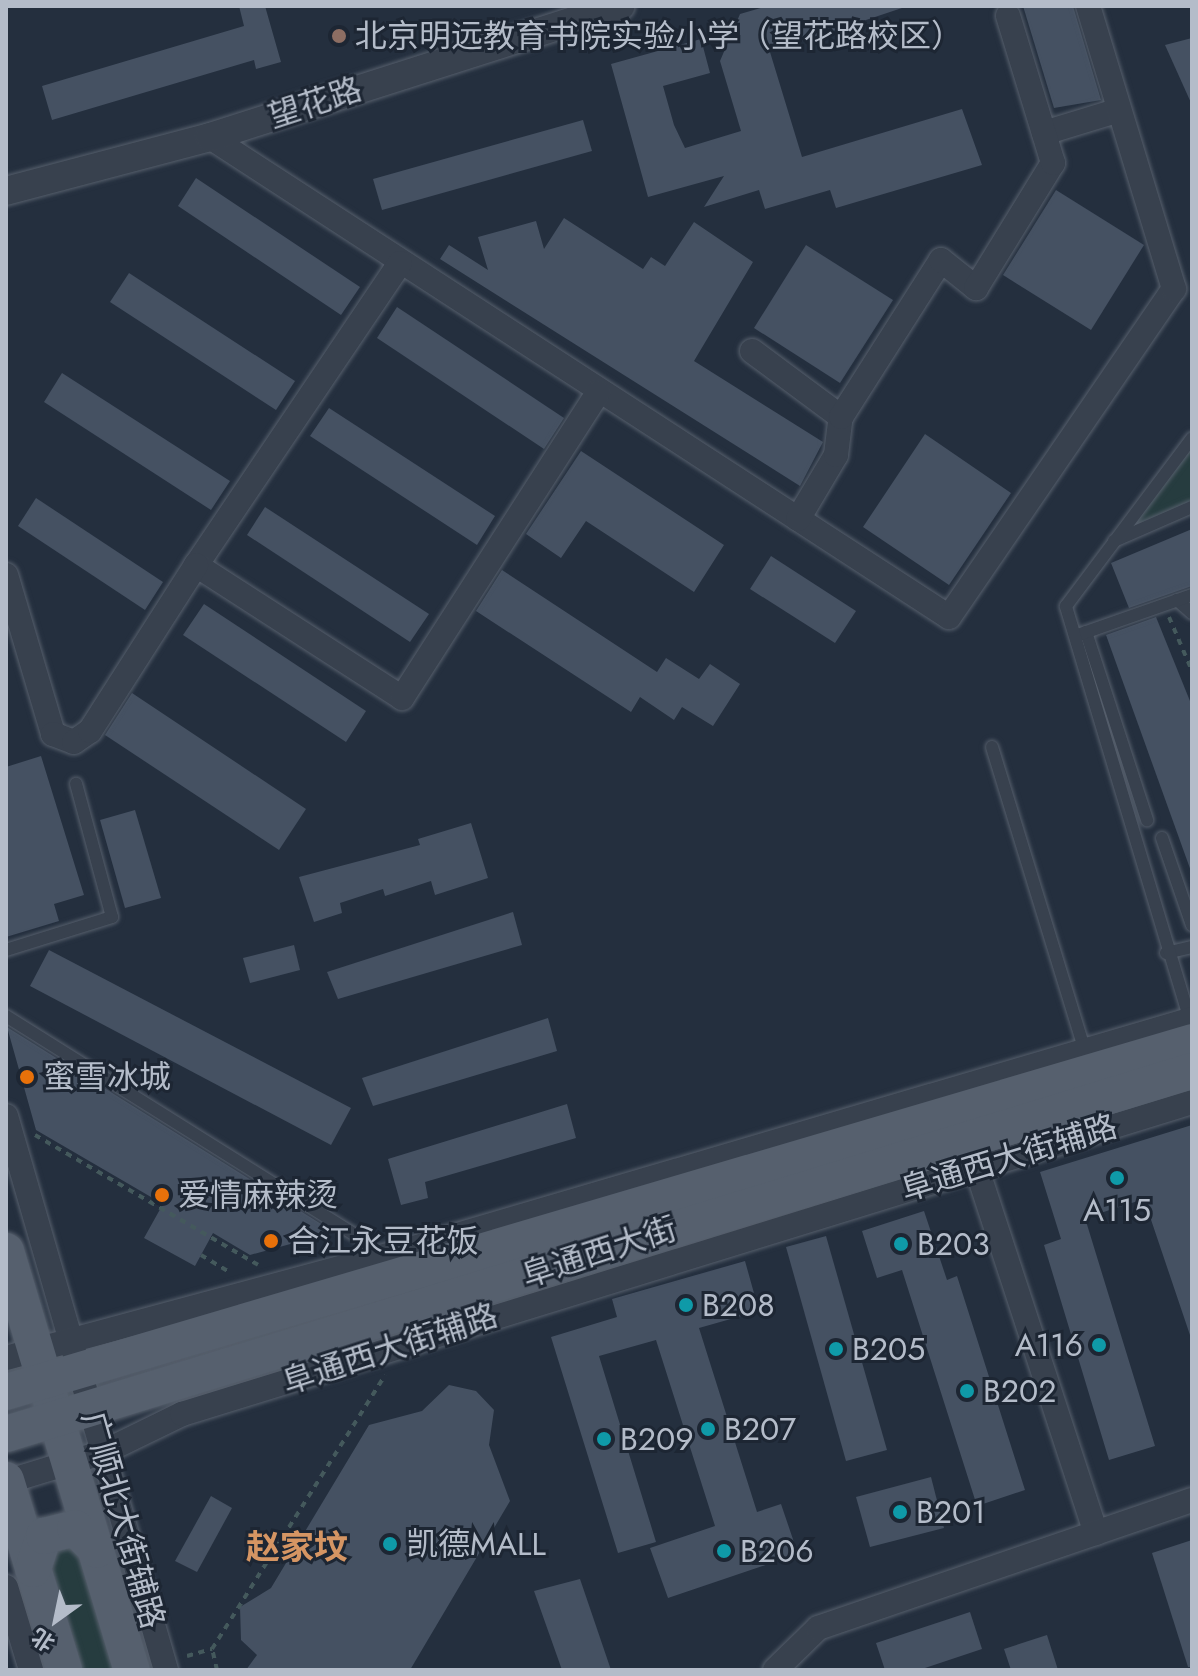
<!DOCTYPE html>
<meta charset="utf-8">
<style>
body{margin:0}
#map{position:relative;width:1198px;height:1676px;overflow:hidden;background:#242f3e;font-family:Jost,"Noto Sans SC",sans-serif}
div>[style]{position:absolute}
.green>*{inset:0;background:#263c3f}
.building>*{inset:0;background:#455162}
.path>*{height:4px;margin-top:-2px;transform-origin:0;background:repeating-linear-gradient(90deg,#44595c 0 6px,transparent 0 12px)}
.roads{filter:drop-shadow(0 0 2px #565f6c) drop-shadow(0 0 2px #565f6c)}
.service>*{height:12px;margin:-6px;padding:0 6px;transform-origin:6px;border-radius:6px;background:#38414e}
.minor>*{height:24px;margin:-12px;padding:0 12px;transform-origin:12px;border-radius:12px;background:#38414e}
.tertiary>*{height:28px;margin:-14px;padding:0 14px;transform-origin:14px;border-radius:14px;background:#38414e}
.primary>*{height:36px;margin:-18px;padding:0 18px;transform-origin:18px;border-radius:18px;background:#56606e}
.dots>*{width:22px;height:22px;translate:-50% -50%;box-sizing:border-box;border:4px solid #1d2633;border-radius:50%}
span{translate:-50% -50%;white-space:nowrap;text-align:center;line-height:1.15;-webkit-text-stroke:6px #1d2633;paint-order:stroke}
.poi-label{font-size:32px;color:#b4bcc9}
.left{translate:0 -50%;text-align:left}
.right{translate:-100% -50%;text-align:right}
.street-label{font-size:32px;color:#b4bcc9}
.neighbourhood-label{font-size:34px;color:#d59563;font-weight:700}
.frame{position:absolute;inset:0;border:8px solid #b4bcc9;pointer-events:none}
.north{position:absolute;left:16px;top:1580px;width:80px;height:80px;-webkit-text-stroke:6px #1d2633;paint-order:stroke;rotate:213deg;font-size:22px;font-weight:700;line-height:32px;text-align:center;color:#b4bcc9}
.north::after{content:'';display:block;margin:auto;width:28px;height:36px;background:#b4bcc9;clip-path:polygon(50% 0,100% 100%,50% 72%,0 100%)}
</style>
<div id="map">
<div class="green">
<div style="clip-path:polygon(1192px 448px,1192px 501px,1129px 529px)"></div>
<div style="clip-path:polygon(79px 1544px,116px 1670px,82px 1670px,47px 1553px)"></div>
</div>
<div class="building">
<div style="clip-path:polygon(239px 6px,265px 6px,281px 62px,256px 69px,254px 60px,52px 120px,42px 86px,244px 26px)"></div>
<div style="clip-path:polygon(767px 6px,908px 6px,770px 52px,802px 157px,962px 109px,982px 165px,836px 208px,830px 190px,765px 209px,759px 190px,704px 207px,724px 176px,648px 197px,611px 64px,701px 39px,710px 73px,663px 86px,674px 125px,685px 148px,741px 131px,720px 61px,740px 14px)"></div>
<div style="clip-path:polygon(1023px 6px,1073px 6px,1101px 100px,1054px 108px)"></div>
<div style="clip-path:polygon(1192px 38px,1192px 105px,1165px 45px)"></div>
<div style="clip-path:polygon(583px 120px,592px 151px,382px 210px,373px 179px)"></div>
<div style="clip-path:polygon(196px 178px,360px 287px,341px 315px,178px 206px)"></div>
<div style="clip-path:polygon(1056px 190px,1144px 245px,1091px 330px,1003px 275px)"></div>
<div style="clip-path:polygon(564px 218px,643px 269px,651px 257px,665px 266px,694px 222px,753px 262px,694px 361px,823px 442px,800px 486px,440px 259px,449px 245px,488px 270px,478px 237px,536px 221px,544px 249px)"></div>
<div style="clip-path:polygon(806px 245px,893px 300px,840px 383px,754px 328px)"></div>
<div style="clip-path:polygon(129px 273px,295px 381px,276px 410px,110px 302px)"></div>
<div style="clip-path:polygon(397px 307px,564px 418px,544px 449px,377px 338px)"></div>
<div style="clip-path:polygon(62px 373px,230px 481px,211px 510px,44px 402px)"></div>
<div style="clip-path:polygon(329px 408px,495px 516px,477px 545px,310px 436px)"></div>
<div style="clip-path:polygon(925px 434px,1011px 493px,949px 585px,863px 527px)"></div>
<div style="clip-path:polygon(581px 451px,724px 545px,694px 592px,586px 521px,561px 558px,526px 534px)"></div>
<div style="clip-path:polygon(36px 498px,163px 582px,145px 610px,18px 526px)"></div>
<div style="clip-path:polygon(265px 507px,429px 614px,410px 642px,247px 535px)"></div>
<div style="clip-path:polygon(1192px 529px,1192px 586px,1129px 608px,1111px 563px)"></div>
<div style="clip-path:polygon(771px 556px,856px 611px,835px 643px,750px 589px)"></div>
<div style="clip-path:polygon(502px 570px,657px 672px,666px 658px,699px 679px,710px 664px,740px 684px,713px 726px,682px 707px,674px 720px,640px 697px,631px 712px,476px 611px)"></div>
<div style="clip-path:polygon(204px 604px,366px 711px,346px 742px,183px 635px)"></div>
<div style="clip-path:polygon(1156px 617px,1192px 706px,1192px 874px,1106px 635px)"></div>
<div style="clip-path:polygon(132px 693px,306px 809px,279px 850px,105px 735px)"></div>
<div style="clip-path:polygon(41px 756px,84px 895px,54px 904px,59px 921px,6px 937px,6px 767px)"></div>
<div style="clip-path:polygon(135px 810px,161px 898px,125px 908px,100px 820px)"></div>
<div style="clip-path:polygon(471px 823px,488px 878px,435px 895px,431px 881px,385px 896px,383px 889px,340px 903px,342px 913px,314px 922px,299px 877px,420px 845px,418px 839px)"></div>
<div style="clip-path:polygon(513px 912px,522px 945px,338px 999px,327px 972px)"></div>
<div style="clip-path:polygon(294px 945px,300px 970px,250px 983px,243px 958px)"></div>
<div style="clip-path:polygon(49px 950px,351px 1108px,331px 1145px,30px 986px)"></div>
<div style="clip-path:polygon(548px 1018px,557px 1051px,373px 1106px,362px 1078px)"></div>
<div style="clip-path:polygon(7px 1027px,334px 1232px,250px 1255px,213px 1233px,195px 1266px,144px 1238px,163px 1204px,36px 1130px)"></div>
<div style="clip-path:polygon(567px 1104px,576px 1138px,425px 1182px,428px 1198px,401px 1205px,388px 1159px)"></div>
<div style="clip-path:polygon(1192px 1125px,1192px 1341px,1144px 1199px,1085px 1218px,1155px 1446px,1109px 1460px,1044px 1245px,1061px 1239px,1040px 1172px)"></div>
<div style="clip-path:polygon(924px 1211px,947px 1280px,957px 1276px,1025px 1490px,977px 1506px,902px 1270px,877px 1278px,862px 1231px)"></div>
<div style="clip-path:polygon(826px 1236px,887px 1450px,846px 1461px,786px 1247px)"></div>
<div style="clip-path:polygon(745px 1261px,759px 1311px,699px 1328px,757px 1512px,781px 1504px,798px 1554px,668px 1598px,650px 1548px,715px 1526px,656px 1340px,599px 1356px,656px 1542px,618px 1553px,551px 1337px,617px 1317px,612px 1299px)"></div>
<div style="clip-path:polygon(449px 1385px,476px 1391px,494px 1410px,489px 1445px,510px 1501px,410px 1670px,246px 1670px,257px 1655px,241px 1640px,240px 1607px,271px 1588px,369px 1425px,422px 1411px)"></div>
<div style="clip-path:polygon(931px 1477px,944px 1528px,870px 1547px,856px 1497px)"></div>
<div style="clip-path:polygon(211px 1496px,232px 1508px,197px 1572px,175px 1561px)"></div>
<div style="clip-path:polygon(1192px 1540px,1192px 1667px,1188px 1667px,1152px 1553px)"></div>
<div style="clip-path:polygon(580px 1579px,611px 1670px,562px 1670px,534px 1591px)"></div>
<div style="clip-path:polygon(970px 1612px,982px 1649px,919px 1670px,885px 1670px,876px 1643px)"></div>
<div style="clip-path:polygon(1047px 1635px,1058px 1670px,1011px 1670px,1004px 1649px)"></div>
</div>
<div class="path">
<div style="left:1169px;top:617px;width:59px;rotate:66.9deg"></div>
<div style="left:35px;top:1135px;width:258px;rotate:30.2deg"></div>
<div style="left:201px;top:1255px;width:35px;rotate:31deg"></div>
<div style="left:187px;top:1656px;width:26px;rotate:-16deg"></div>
<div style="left:217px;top:1670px;width:22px;rotate:-103deg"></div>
<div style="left:212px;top:1649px;width:324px;rotate:-57.7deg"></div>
</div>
<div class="roads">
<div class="service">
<div style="left:1114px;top:541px;width:85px;rotate:-23.6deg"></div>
<div style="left:1177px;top:600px;width:20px;rotate:41deg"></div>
<div style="left:1086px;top:632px;width:198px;rotate:72deg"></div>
<div style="left:1078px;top:635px;width:121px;rotate:-19.3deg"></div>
<div style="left:992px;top:747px;width:319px;rotate:73deg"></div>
<div style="left:1162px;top:838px;width:92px;rotate:71deg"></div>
<div style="left:6px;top:950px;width:111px;rotate:-17.3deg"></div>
<div style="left:112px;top:917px;width:138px;rotate:-105.1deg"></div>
<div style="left:1166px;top:953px;width:27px;rotate:-13deg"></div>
<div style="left:6px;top:1016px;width:414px;rotate:32.1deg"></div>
<div style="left:1190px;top:1020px;width:432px;rotate:-106.7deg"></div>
<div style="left:1066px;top:606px;width:210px;rotate:-53.1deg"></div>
</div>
<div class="minor">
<div style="left:1044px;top:133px;width:78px;rotate:-17deg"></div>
<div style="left:210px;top:137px;width:881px;rotate:33deg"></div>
<div style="left:949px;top:617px;width:398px;rotate:-55.6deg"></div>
<div style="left:1174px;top:289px;width:296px;rotate:-106.9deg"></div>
<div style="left:400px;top:263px;width:364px;rotate:124deg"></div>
<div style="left:196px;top:565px;width:245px;rotate:32.8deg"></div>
<div style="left:402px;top:698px;width:363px;rotate:-57.3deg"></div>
<div style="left:752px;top:351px;width:111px;rotate:36.6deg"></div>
<div style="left:798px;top:519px;width:74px;rotate:-59.3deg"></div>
<div style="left:836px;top:455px;width:38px;rotate:-83deg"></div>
<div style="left:841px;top:417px;width:186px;rotate:-57.5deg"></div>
<div style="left:941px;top:260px;width:45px;rotate:38.7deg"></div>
<div style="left:976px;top:288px;width:147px;rotate:-58.4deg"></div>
<div style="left:1053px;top:163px;width:154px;rotate:-107deg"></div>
<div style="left:6px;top:575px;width:166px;rotate:73.5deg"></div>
<div style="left:53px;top:734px;width:22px;rotate:21deg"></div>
<div style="left:74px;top:742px;width:19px;rotate:-35deg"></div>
<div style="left:90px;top:731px;width:197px;rotate:-57.4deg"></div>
<div style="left:6px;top:1116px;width:577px;rotate:73.89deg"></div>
<div style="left:971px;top:1151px;width:402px;rotate:71.9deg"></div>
<div style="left:6px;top:1358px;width:408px;rotate:-15.1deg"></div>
<div style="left:400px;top:1252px;width:826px;rotate:-16.39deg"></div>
<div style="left:6px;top:1482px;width:102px;rotate:-17deg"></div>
<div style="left:104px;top:1452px;width:87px;rotate:-26deg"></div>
<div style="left:182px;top:1414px;width:1057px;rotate:-17.17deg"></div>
<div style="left:6px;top:1587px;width:87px;rotate:73.2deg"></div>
<div style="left:775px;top:1670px;width:60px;rotate:-44.3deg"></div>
<div style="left:818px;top:1628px;width:395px;rotate:-18.9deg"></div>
</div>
<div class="tertiary">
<div style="left:6px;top:191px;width:211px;rotate:-14.8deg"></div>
<div style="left:210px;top:137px;width:431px;rotate:-17.7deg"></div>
</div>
<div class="primary">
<div style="left:6px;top:1251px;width:438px;rotate:73.3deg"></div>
<div style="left:6px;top:1392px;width:1237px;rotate:-16.44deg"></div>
<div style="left:6px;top:1434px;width:1240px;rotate:-17.02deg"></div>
<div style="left:6px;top:1480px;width:199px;rotate:73deg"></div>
<div style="left:33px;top:1569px;width:35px;rotate:-72deg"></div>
<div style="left:44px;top:1536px;width:32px;rotate:-14deg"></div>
<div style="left:75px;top:1528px;width:31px;rotate:45deg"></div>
</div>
</div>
<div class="dots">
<div style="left:339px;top:36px;background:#8d6e63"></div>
<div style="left:27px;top:1077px;background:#e8710a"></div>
<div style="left:1117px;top:1178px;background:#0f9aa8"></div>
<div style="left:162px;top:1195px;background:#e8710a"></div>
<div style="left:271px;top:1241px;background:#e8710a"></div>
<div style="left:901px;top:1244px;background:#0f9aa8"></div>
<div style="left:686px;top:1305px;background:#0f9aa8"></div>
<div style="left:1099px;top:1345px;background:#0f9aa8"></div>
<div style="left:836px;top:1349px;background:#0f9aa8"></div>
<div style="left:967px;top:1391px;background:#0f9aa8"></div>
<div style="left:708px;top:1429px;background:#0f9aa8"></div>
<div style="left:604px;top:1439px;background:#0f9aa8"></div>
<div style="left:900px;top:1512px;background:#0f9aa8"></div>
<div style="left:390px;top:1544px;background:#0f9aa8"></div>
<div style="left:724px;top:1551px;background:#0f9aa8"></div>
</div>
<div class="poi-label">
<span class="left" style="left:355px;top:36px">北京明远教育书院实验小学（望花路校区）</span>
<span class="left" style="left:43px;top:1077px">蜜雪冰城</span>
<span class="left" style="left:178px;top:1195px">爱情麻辣烫</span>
<span style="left:1117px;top:1210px">A115</span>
<span class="left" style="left:287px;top:1241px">合江永豆花饭</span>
<span class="left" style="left:917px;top:1244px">B203</span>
<span class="left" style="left:702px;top:1305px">B208</span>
<span class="right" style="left:1083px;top:1345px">A116</span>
<span class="left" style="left:852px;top:1349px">B205</span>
<span class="left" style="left:983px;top:1391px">B202</span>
<span class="left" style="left:724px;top:1429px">B207</span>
<span class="left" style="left:620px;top:1439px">B209</span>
<span class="left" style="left:916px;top:1512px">B201</span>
<span class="left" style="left:406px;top:1544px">凯德MALL</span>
<span class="left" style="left:740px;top:1551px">B206</span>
</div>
<div class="street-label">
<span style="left:315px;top:103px;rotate:-18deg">望花路</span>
<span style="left:1009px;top:1158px;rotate:-17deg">阜通西大街辅路</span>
<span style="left:599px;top:1252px;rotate:-18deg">阜通西大街</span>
<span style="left:390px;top:1349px;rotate:-18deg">阜通西大街辅路</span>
<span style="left:123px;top:1520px;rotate:74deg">广顺北大街辅路</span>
</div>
<div class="neighbourhood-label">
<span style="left:297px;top:1548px">赵家坟</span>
</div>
<div class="frame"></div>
<div class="north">北</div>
</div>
